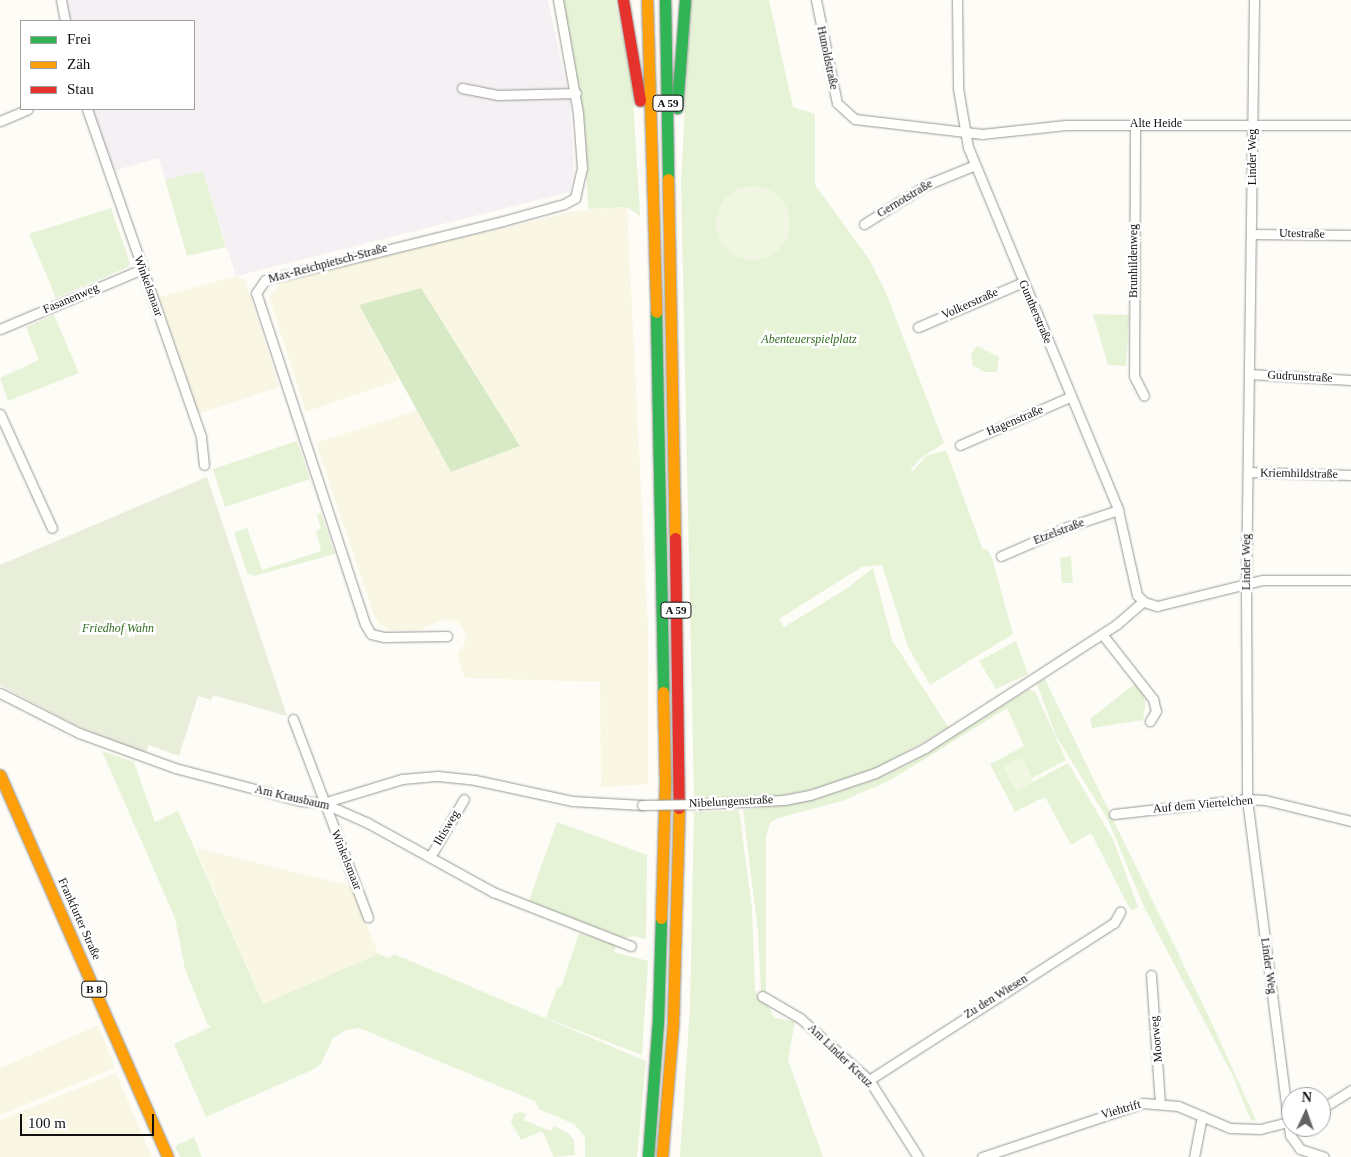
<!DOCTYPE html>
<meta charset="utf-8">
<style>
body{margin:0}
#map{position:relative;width:1351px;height:1157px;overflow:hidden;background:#fdfcf7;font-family:"Times New Roman",serif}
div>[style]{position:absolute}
.industrial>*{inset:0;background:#f5f0f3}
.farmland>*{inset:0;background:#f9f7e4}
.green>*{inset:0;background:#e7f3d7}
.forest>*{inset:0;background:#d8eac5}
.cemetery>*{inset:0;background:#e9eedb}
.pitch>*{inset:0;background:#f0f6e1}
.round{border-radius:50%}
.roads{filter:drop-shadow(0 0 1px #979795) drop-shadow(0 0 1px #979795)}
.street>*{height:9px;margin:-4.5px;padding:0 4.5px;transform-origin:4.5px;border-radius:4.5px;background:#fffffe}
.fast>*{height:11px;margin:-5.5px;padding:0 5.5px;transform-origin:5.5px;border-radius:5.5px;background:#30b455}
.slow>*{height:11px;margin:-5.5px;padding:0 5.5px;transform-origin:5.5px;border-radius:5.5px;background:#ff9f0a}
.jam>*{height:11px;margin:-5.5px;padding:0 5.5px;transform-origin:5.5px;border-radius:5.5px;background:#e5322d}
.bridges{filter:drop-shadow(0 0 1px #979795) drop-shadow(0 0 1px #979795)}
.street-bridge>*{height:9px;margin:-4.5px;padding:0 4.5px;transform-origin:4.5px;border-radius:4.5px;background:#fffffe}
span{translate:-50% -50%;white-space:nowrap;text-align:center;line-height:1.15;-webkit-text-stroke:5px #fff;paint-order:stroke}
.shield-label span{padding:1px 4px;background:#fff;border:1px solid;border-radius:4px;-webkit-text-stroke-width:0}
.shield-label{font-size:11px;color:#111;font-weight:700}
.street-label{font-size:12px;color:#111}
.park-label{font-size:12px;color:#2f6b1f;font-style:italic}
.legend{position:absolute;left:20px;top:20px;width:175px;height:90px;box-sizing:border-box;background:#fff;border:1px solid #a0a0a0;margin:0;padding:6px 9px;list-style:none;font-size:15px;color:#111}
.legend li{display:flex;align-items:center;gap:10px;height:25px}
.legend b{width:25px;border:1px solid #a0a0a0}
.north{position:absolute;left:1281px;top:1087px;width:50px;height:50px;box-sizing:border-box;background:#fff;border:1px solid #a0a0a0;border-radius:50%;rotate:3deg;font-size:14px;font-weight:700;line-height:20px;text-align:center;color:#111}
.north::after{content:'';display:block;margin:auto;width:18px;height:22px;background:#646362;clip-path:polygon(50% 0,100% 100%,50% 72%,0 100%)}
.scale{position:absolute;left:20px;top:1114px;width:134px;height:22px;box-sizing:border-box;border:2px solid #111;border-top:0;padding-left:6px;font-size:15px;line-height:18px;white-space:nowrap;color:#111;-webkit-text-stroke:4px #fff;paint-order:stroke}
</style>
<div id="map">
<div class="industrial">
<div style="clip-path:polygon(66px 0,548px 0,570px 102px,574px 168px,570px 192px,236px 276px,203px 171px,165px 180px,159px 158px,112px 171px,92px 109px,194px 109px,194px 21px,70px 21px)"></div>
</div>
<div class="farmland">
<div style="clip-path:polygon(627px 207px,648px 630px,648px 784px,606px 787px,601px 786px,600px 682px,465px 678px,457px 654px,465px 643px,466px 634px,458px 622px,445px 619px,420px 630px,390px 630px,378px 623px,374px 615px,316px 443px,417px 410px,451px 472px,520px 446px,446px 327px,359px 305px,399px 380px,306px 412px,269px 297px,282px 281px,575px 211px)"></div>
<div style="clip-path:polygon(236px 276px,245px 280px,279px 387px,198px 414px,159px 297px)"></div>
<div style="clip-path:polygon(196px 848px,352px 886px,378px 954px,263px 1004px)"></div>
<div style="clip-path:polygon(98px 1025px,115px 1068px,0 1115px,0 1068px)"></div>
<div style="clip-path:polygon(116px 1073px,152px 1157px,0 1157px,0 1120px)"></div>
</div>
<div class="green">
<div style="clip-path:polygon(562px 0,615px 0,632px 82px,640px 216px,626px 207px,588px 209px,584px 118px)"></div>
<div style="clip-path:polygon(691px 0,769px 0,793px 107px,815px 114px,815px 185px,869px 259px,886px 293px,944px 443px,921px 458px,911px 469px,912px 472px,926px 456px,946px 450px,983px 550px,987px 549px,992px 558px,1013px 634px,930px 685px,908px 647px,882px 565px,862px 567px,779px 619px,784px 627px,846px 589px,873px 568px,892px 640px,949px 728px,873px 770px,827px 786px,780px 796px,704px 800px,704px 797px,694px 797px,681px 181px)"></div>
<div style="clip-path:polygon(203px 171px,226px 247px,187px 256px,165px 180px)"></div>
<div style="clip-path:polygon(111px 208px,130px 263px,128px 267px,56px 298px,29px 234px)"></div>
<div style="clip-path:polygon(1093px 314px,1129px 315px,1126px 366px,1108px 365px)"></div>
<div style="clip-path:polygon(54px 315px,79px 373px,8px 401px,0 378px,39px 360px,26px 327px)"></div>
<div style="clip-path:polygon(977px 346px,999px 357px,997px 372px,985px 372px,973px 366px,971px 354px)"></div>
<div style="clip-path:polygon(297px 441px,310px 479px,225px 507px,213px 469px)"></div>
<div style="clip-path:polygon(321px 513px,335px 554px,254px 576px,247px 573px,234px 532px,247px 528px,262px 570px,321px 551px,316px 531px,321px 529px,317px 514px)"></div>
<div style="clip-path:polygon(1071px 556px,1073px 583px,1062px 583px,1060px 558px)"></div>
<div style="clip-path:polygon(1016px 641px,1028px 674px,996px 689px,979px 661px)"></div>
<div style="clip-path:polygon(1045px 679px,1210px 1019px,1256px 1120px,1251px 1121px,1232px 1074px,1144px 907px,1108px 820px,1056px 736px,1037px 684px)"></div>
<div style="clip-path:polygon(1136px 683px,1146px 700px,1143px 720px,1092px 728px,1090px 719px)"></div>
<div style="clip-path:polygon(1029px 689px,1036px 693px,1066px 760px,1032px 778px,1021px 758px,1004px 767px,1016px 791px,1068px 763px,1113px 839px,1138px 907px,1132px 911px,1126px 902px,1091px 833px,1071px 845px,1045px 797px,1015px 812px,990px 764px,1024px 746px,1007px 708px,889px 781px,842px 801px,778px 818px,770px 823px,766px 837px,766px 995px,761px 992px,758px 932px,743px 810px,819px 798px,876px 779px,914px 761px)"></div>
<div style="clip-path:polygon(102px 751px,134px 762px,155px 822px,178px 811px,263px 1004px,378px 954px,390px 958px,394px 954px,646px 1061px,637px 1157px,585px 1157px,585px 1138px,580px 1131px,574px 1124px,539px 1109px,535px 1101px,359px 1028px,346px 1030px,333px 1038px,321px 1064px,312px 1070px,206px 1117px,174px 1044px,211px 1027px,207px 1023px,185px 969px,175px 918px)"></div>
<div style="clip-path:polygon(739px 810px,752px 909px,755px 990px,758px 997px,766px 1001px,774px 1018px,795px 1021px,788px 1060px,823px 1157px,680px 1157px,690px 1009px,694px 812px)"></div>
<div style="clip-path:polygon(557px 822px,647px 855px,646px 939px,634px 936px,625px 938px,528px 903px)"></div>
<div style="clip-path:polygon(579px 933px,616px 945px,614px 952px,648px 961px,642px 1055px,546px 1018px,557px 988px,561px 987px)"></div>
<div style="clip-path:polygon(520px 1112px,526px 1114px,524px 1120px,551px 1131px,554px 1126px,569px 1134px,574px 1140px,575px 1155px,554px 1157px,542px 1131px,521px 1140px,511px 1122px,514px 1114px)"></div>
<div style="clip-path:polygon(194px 1137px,202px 1157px,180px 1157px,175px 1146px)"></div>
</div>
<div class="forest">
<div style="clip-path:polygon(421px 288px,520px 446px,451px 472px,359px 305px)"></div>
</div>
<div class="cemetery">
<div style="clip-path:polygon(207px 477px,287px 716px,213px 695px,211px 700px,198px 696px,179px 756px,149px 745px,146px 752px,128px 747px,79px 727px,0 685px,0 565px)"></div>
</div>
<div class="pitch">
<div class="round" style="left:716px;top:186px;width:74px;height:74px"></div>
<div style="clip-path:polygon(1021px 758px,1034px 782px,1016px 791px,1003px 767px)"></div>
</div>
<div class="roads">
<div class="street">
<div style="left:61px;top:0;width:21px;rotate:79deg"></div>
<div style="left:816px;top:0;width:105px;rotate:78.5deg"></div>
<div style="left:837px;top:103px;width:24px;rotate:42deg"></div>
<div style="left:855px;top:119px;width:128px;rotate:6.7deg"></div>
<div style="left:982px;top:134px;width:84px;rotate:-6.1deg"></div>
<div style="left:1066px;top:125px;width:285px"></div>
<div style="left:957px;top:0;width:88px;rotate:89.3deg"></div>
<div style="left:958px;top:88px;width:60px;rotate:80.4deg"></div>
<div style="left:968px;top:147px;width:393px;rotate:67.5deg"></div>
<div style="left:1118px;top:510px;width:87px;rotate:77.4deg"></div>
<div style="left:1137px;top:595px;width:10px;rotate:45deg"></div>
<div style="left:1144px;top:602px;width:14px;rotate:17deg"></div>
<div style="left:1157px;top:606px;width:108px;rotate:-13.9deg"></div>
<div style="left:1262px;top:580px;width:89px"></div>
<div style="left:1254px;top:0;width:584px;rotate:90.78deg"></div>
<div style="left:1246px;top:584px;width:215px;rotate:89.7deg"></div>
<div style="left:1247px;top:799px;width:339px;rotate:82.7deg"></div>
<div style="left:1290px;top:1135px;width:17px;rotate:54deg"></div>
<div style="left:1300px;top:1149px;width:25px;rotate:18deg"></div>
<div style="left:462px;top:88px;width:37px;rotate:11deg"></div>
<div style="left:498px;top:95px;width:78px;rotate:-1.5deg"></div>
<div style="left:87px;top:109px;width:347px;rotate:70.8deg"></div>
<div style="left:201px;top:437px;width:28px;rotate:84deg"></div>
<div style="left:0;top:121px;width:30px;rotate:-23deg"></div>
<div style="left:1135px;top:124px;width:252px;rotate:90.2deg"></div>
<div style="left:1134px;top:376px;width:22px;rotate:63deg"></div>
<div style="left:864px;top:224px;width:73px;rotate:-32.2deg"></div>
<div style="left:926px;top:185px;width:53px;rotate:-22.2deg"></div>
<div style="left:1252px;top:234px;width:99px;rotate:0.6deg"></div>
<div style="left:918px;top:327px;width:114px;rotate:-23.2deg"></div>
<div style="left:0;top:329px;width:154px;rotate:-22.9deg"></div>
<div style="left:1249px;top:374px;width:102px;rotate:3.4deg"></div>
<div style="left:0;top:414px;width:125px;rotate:65.5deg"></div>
<div style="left:960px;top:445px;width:120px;rotate:-23.6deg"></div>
<div style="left:1248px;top:472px;width:103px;rotate:1.7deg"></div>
<div style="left:1001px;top:556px;width:72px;rotate:-23.7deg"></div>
<div style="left:1067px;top:527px;width:54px;rotate:-18.4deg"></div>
<div style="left:1102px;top:634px;width:83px;rotate:51.9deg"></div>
<div style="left:1153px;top:699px;width:12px;rotate:76deg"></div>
<div style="left:1156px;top:711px;width:12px;rotate:121deg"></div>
<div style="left:447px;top:636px;width:63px;rotate:179.1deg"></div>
<div style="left:384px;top:637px;width:13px;rotate:-167deg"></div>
<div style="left:371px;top:634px;width:12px;rotate:-121deg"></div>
<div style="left:365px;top:624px;width:348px;rotate:-108.2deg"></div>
<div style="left:256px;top:293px;width:16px;rotate:-55deg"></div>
<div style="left:265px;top:280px;width:245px;rotate:-13.9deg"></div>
<div style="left:503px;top:221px;width:63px;rotate:-15.6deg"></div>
<div style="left:564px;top:204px;width:13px;rotate:-29deg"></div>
<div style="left:575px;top:198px;width:31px;rotate:-77deg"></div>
<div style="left:582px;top:168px;width:55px;rotate:-94.2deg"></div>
<div style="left:578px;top:113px;width:115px;rotate:-100deg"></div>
<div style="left:0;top:693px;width:89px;rotate:26.9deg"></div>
<div style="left:79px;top:733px;width:102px;rotate:20deg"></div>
<div style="left:175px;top:768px;width:130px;rotate:14.7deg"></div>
<div style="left:301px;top:801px;width:22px;rotate:5deg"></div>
<div style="left:323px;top:803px;width:49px;rotate:24deg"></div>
<div style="left:368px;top:823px;width:143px;rotate:28.9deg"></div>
<div style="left:493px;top:892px;width:148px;rotate:21.4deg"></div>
<div style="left:293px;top:719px;width:212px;rotate:69.3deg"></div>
<div style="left:323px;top:803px;width:83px;rotate:-16.9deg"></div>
<div style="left:402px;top:779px;width:36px;rotate:-5deg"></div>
<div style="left:438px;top:776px;width:37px;rotate:6deg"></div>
<div style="left:475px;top:780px;width:99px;rotate:12.2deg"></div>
<div style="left:572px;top:801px;width:70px;rotate:3.3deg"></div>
<div style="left:700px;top:804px;width:84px;rotate:-2.7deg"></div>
<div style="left:784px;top:800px;width:26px;rotate:-11deg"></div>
<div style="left:810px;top:795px;width:69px;rotate:-18.7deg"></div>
<div style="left:875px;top:773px;width:56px;rotate:-26.6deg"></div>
<div style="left:925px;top:748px;width:109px;rotate:-32.7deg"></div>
<div style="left:1017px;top:689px;width:119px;rotate:-33deg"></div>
<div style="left:1117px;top:624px;width:35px;rotate:-41deg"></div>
<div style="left:1114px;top:814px;width:134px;rotate:-6.4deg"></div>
<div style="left:1247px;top:799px;width:18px;rotate:3deg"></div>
<div style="left:1265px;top:800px;width:89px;rotate:13.7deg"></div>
<div style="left:430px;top:857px;width:67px;rotate:-59.6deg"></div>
<div style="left:1151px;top:975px;width:128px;rotate:86deg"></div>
<div style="left:762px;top:996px;width:44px;rotate:30.1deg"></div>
<div style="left:800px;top:1018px;width:93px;rotate:41.9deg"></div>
<div style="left:869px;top:1080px;width:91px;rotate:57.5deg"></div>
<div style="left:869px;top:1080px;width:291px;rotate:-32.7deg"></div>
<div style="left:1114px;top:923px;width:13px;rotate:-61deg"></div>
<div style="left:1321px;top:1109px;width:36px;rotate:-32deg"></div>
<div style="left:982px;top:1157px;width:170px;rotate:-18.5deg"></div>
<div style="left:1143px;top:1103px;width:35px;rotate:5deg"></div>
<div style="left:1178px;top:1106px;width:56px;rotate:22.9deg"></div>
<div style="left:1230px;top:1128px;width:30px;rotate:2deg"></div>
<div style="left:1260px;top:1129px;width:32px;rotate:-14deg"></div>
<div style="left:1194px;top:1157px;width:42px;rotate:-79deg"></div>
</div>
<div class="fast">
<div style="left:665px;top:0;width:179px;rotate:89deg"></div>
<div style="left:677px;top:108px;width:108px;rotate:-85.8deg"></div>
<div style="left:656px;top:312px;width:380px;rotate:88.9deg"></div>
<div style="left:648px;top:1157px;width:136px;rotate:-85.8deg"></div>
<div style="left:658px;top:1021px;width:103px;rotate:-88.3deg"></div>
</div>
<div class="slow">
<div style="left:647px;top:0;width:312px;rotate:88.3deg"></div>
<div style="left:668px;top:179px;width:359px;rotate:88.9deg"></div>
<div style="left:0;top:775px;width:417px;rotate:66.3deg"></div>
<div style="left:661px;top:918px;width:137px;rotate:-88.3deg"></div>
<div style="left:665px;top:781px;width:89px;rotate:-91.3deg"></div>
<div style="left:662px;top:1157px;width:135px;rotate:-85.3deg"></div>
<div style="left:673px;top:1022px;width:214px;rotate:-88.4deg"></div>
</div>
<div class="jam">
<div style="left:623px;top:0;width:102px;rotate:80.4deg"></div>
<div style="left:675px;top:538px;width:270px;rotate:89.2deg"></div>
</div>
</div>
<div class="bridges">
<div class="street-bridge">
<div style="left:642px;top:805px;width:58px;rotate:-1deg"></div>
</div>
</div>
<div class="shield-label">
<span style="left:668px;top:103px">A 59</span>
<span style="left:676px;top:610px">A 59</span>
<span style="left:94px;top:989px">B 8</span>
</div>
<div class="street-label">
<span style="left:827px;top:58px;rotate:78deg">Hunoldstraße</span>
<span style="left:1156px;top:124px">Alte Heide</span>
<span style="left:1253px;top:157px;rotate:-90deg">Linder Weg</span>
<span style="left:905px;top:199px;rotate:-31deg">Gernotstraße</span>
<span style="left:1302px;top:234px;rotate:1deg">Utestraße</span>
<span style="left:1134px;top:261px;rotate:-90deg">Brunhildenweg</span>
<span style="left:328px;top:264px;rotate:-15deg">Max-Reichpietsch-Straße</span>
<span style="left:148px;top:286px;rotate:70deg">Winkelsmaar</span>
<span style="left:71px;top:299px;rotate:-23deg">Fasanenweg</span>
<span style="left:970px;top:304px;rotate:-24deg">Volkerstraße</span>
<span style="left:1035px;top:312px;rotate:67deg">Guntherstraße</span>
<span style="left:1300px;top:377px;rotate:3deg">Gudrunstraße</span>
<span style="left:1015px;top:421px;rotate:-23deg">Hagenstraße</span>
<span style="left:1299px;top:474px;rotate:1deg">Kriemhildstraße</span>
<span style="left:1059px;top:532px;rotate:-21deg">Etzelstraße</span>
<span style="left:1247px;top:562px;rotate:-90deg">Linder Weg</span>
<span style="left:292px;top:798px;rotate:13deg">Am Krausbaum</span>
<span style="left:731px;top:802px;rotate:-3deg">Nibelungenstraße</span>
<span style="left:1203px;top:805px;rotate:-5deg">Auf dem Viertelchen</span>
<span style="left:447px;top:828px;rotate:-59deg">Iltisweg</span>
<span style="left:346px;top:860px;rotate:68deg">Winkelsmaar</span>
<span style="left:79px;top:919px;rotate:66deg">Frankfurter Straße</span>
<span style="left:1268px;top:966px;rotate:82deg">Linder Weg</span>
<span style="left:996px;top:997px;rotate:-32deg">Zu den Wiesen</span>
<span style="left:1157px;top:1039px;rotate:-95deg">Moorweg</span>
<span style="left:840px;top:1056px;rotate:44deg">Am Linder Kreuz</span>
<span style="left:1121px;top:1110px;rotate:-16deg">Viehtrift</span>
</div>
<div class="park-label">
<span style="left:809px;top:340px">Abenteuerspielplatz</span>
<span style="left:118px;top:629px">Friedhof Wahn</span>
</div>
<ul class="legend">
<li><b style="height:6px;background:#30b455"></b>Frei</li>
<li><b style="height:6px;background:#ff9f0a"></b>Zäh</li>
<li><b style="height:6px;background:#e5322d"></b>Stau</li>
</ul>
<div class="north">N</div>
<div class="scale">100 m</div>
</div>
